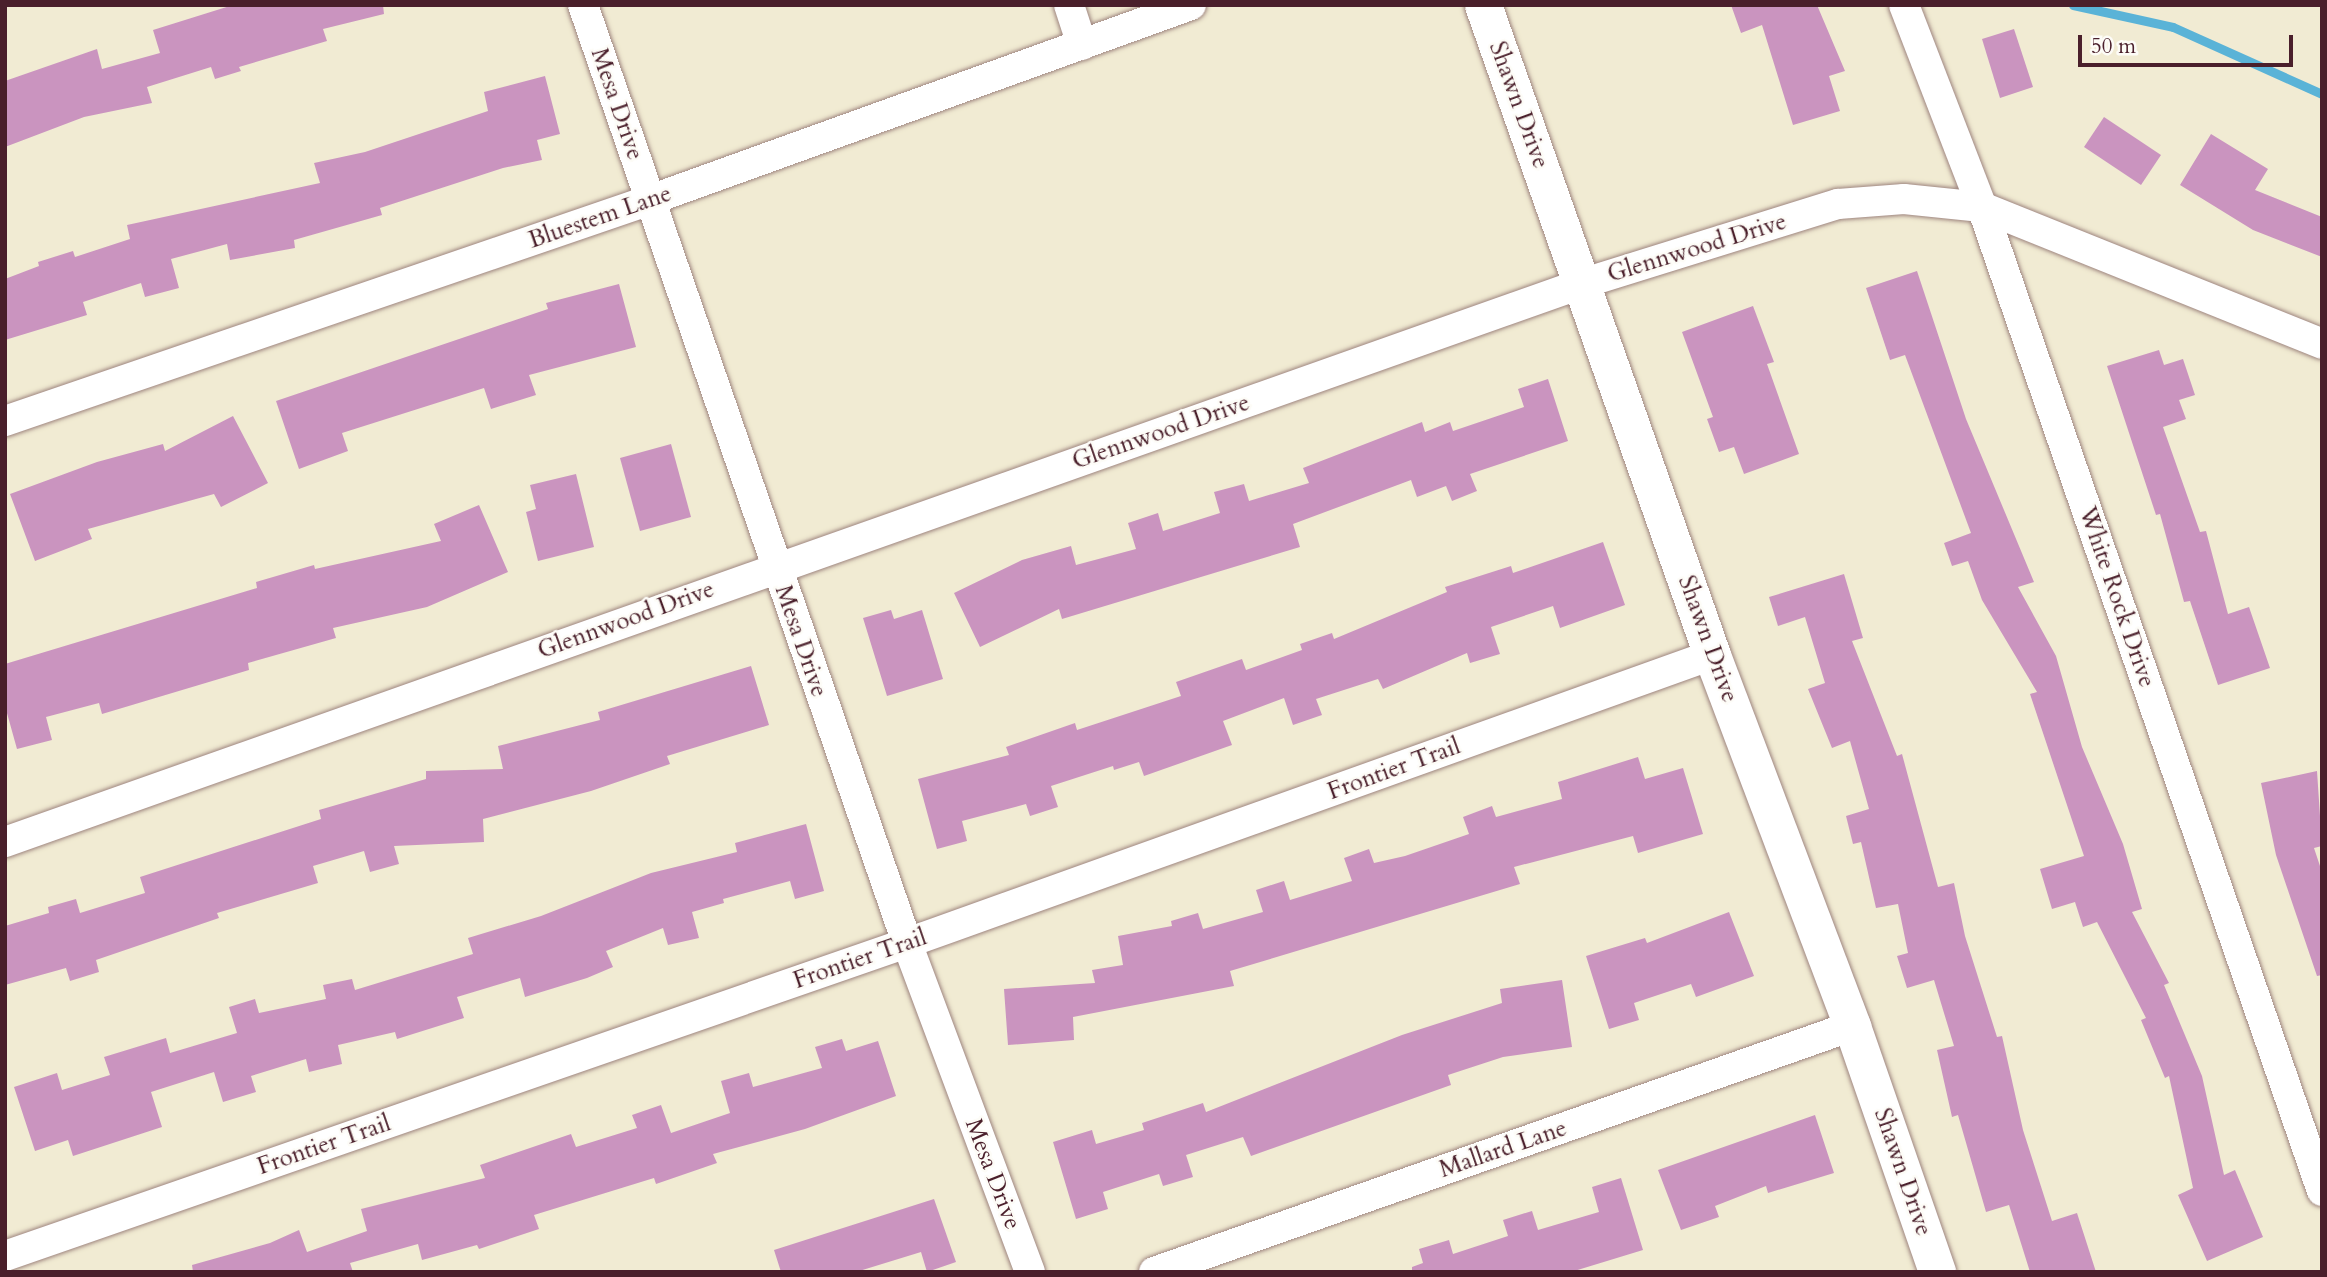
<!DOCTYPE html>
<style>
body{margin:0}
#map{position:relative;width:2327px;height:1277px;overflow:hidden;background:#f1ebd3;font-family:Cardo,serif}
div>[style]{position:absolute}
.stream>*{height:9px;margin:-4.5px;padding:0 4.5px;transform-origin:4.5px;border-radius:4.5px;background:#5ab3d7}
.building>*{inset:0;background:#ca94bf}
.roads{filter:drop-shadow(0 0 2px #9e857f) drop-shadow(0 0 2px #9e857f)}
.minor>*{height:30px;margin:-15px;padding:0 15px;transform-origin:15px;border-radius:15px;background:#fff}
.tertiary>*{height:37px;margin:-18.5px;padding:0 18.5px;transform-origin:18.5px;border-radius:18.5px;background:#fff}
span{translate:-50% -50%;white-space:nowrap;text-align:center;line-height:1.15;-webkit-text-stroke:5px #fdfcf7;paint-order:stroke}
.street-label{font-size:24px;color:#4a1f2b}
.frame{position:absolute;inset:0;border:7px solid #4a1f2b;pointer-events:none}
.scale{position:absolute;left:2078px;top:35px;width:215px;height:32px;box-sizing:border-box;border:4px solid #4a1f2b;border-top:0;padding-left:9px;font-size:21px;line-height:24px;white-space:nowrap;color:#4a1f2b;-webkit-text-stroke:5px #fdfcf7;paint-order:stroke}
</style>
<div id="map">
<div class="stream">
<div style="left:2073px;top:5px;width:102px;rotate:12.4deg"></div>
<div style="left:2173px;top:27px;width:163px;rotate:24.2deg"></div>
</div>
<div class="building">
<div style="clip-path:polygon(233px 5px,383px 5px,384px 14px,323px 29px,327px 41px,239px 67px,241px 71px,215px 79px,211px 67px,147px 87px,152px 103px,84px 117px,5px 147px,5px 81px,97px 49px,102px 69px,160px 53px,153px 30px)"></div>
<div style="clip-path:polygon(1731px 5px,1817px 5px,1845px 71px,1829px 76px,1840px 111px,1793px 125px,1762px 25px,1741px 33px)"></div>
<div style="clip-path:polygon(2014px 29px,2033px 87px,2000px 98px,1982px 39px)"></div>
<div style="clip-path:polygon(545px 76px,560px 134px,537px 140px,542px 160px,503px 168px,380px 208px,382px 215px,294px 240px,295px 248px,230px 260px,227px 244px,171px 259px,179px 288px,145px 297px,141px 283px,83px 302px,87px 315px,5px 340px,5px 279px,39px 266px,38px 262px,73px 251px,75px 257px,130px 239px,127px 225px,320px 183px,314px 163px,365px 152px,488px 111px,484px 92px)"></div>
<div style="clip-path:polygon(2104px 117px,2161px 155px,2141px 185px,2084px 147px)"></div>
<div style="clip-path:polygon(2211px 134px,2268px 169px,2255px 190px,2322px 217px,2322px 257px,2253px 230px,2180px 185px)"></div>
<div style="clip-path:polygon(1917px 271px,1966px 419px,2034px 582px,2018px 587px,2056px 656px,2082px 747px,2123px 844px,2142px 909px,2132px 912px,2169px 983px,2164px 985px,2202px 1076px,2224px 1175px,2235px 1170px,2263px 1237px,2207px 1261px,2178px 1195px,2193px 1188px,2169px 1076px,2165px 1078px,2141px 1020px,2146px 1018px,2097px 922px,2083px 927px,2075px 902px,2052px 909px,2040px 869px,2084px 856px,2030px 694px,2037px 692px,1982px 600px,1968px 561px,1952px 566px,1944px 543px,1971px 533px,1905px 355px,1890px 360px,1866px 288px)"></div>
<div style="clip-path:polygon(619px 284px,636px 347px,529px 375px,536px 395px,491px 409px,484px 388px,342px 433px,348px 451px,299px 469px,276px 401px,548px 309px,546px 303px)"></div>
<div style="clip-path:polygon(1753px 306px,1774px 362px,1767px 364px,1799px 454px,1744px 474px,1734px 447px,1719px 452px,1707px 419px,1713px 417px,1682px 332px)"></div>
<div style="clip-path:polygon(2159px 350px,2164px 365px,2183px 359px,2195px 395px,2179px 400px,2186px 419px,2163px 427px,2200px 532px,2206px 531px,2228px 614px,2249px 607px,2270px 668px,2218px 685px,2190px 601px,2184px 602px,2160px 514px,2156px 515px,2107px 366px)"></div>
<div style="clip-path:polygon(1548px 379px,1568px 441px,1470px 474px,1477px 491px,1452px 501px,1446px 486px,1417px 497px,1411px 480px,1293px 524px,1300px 547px,1062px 619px,1059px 609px,980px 647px,954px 593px,1022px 560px,1071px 546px,1076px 565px,1136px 549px,1128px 523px,1158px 513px,1163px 531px,1220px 513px,1214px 492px,1244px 484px,1249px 501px,1309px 483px,1303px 468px,1422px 422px,1425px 432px,1450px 422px,1453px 431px,1524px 407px,1518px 389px)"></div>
<div style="clip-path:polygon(233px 416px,268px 483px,221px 507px,214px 494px,88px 529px,92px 539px,35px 561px,10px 494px,97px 462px,163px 444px,165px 451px)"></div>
<div style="clip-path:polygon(671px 444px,691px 517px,640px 531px,620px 458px)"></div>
<div style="clip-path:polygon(576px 474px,594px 547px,538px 561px,526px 512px,536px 509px,530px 485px)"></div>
<div style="clip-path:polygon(479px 505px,508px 572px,427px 607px,333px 628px,336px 638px,248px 663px,249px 670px,102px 714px,99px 703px,46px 717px,52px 740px,17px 749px,5px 706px,5px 664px,257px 588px,256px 582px,314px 565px,315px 569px,441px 541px,434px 524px)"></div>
<div style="clip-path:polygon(1603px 542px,1625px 605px,1560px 628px,1553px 606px,1491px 627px,1500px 654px,1470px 663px,1467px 653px,1383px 689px,1378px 679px,1316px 699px,1322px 715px,1293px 725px,1284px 698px,1223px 721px,1232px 745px,1144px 776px,1139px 762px,1114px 770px,1113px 766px,1051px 786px,1058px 807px,1030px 816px,1026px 804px,962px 821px,967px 841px,937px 849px,918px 779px,1009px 755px,1006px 747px,1075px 723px,1077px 730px,1181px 696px,1176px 682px,1242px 659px,1246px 670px,1302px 650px,1300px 644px,1332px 633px,1334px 639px,1447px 592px,1445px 587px,1511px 566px,1513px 573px)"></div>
<div style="clip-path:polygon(1844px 574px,1863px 638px,1852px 641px,1897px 756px,1902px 754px,1938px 887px,1954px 883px,1965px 936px,1997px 1037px,2002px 1036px,2023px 1130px,2052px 1221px,2077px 1213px,2096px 1272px,2030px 1272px,2009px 1205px,1986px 1212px,1958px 1115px,1952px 1117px,1937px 1050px,1954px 1046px,1934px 980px,1907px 988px,1897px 956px,1908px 953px,1898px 904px,1876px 908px,1861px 842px,1853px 844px,1846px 816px,1869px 809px,1850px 741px,1832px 748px,1808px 689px,1825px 683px,1805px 617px,1778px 626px,1769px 597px)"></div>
<div style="clip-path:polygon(891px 610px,894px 619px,922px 610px,943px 679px,887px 696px,863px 618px)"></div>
<div style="clip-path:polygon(751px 666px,769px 725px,667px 756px,670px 764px,591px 791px,483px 819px,484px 842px,394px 846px,399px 864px,370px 872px,364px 851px,313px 866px,318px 883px,217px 913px,219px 918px,96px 960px,99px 972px,70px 981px,66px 968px,5px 985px,5px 926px,49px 913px,48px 907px,76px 899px,80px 913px,145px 893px,140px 877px,321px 819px,319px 810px,426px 779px,426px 771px,503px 769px,498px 746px,600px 720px,598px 712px)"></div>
<div style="clip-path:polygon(1638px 757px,1645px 779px,1683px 768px,1703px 834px,1638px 853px,1633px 836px,1514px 867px,1520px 884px,1230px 971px,1234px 986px,1073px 1017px,1074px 1040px,1008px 1045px,1004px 989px,1095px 983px,1092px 970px,1123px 965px,1118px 936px,1172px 926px,1171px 921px,1198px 913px,1203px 929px,1263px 912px,1256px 890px,1284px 881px,1290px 900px,1352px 881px,1344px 858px,1369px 849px,1374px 863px,1405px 856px,1469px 834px,1463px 817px,1492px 806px,1496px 817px,1562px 799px,1558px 782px)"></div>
<div style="clip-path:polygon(2317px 771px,2322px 846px,2314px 848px,2322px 872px,2322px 975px,2317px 976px,2276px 855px,2261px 783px)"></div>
<div style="clip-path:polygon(806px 824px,824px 891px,795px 899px,790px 881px,723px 899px,724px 903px,692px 912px,699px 938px,668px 945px,663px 928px,606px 951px,613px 967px,587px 978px,525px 997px,520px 978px,457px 997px,464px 1018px,397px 1039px,395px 1032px,338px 1045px,342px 1064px,309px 1072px,306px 1059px,251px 1076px,256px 1092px,223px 1102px,214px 1072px,151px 1092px,162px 1127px,73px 1156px,68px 1140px,35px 1151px,14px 1087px,57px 1073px,62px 1090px,110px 1075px,104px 1057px,166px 1038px,170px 1053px,237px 1033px,229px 1007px,255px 999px,259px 1013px,326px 999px,323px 985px,352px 979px,355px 990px,473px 954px,468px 938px,541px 916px,651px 873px,737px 852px,735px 843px)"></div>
<div style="clip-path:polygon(1729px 912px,1754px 976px,1696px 997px,1691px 984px,1634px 1003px,1639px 1020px,1609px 1029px,1586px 956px,1645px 938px,1647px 943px)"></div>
<div style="clip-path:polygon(1562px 980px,1572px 1047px,1503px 1057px,1448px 1075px,1451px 1085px,1251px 1156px,1243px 1137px,1186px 1155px,1193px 1177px,1163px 1186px,1159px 1174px,1103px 1192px,1108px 1209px,1076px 1219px,1053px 1142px,1092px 1130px,1096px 1144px,1144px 1130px,1142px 1123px,1203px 1103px,1206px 1112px,1402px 1035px,1502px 1003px,1500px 989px)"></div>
<div style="clip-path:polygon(842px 1039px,846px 1051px,878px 1041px,896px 1096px,805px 1129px,713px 1154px,717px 1163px,656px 1184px,654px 1178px,534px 1215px,539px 1229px,479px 1249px,477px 1245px,422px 1260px,418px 1244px,350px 1263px,353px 1272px,193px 1272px,192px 1265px,270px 1243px,299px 1230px,307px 1252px,367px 1231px,361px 1209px,485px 1178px,480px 1165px,571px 1134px,576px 1147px,637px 1128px,632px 1115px,661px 1105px,671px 1133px,730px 1113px,721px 1081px,749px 1073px,753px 1087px,822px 1068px,815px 1047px)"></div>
<div style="clip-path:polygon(1815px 1115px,1834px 1173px,1768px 1193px,1766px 1186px,1715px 1206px,1719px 1217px,1681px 1230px,1658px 1170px)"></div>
<div style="clip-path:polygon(1621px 1178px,1643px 1250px,1571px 1272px,1412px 1272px,1412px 1267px,1423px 1263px,1419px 1249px,1449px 1240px,1453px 1254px,1508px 1236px,1503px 1220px,1532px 1211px,1538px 1230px,1599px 1212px,1592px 1187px)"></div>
<div style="clip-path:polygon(934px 1199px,956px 1262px,927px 1272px,921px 1252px,856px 1272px,781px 1272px,774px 1250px)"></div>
</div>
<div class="roads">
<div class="minor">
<div style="left:583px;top:5px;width:992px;rotate:70.94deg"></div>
<div style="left:907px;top:943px;width:351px;rotate:69.5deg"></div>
<div style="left:1069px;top:5px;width:42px;rotate:72deg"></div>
<div style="left:1904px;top:5px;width:217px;rotate:68.9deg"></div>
<div style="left:1982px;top:207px;width:1041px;rotate:70.94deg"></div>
<div style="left:5px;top:421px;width:682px;rotate:-18.91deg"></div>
<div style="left:650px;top:200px;width:575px;rotate:-19.82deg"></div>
<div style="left:5px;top:842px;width:1675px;rotate:-19.5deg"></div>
<div style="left:1584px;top:283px;width:266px;rotate:-17.3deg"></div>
<div style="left:1838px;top:204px;width:66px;rotate:-4.3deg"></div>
<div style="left:1904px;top:199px;width:78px;rotate:5.9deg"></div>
<div style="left:1982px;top:207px;width:367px;rotate:21.9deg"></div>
<div style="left:5px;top:1256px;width:955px;rotate:-19.14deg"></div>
<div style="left:907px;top:943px;width:855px;rotate:-19.69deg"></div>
<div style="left:1154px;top:1272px;width:740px;rotate:-19.41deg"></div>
</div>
<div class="tertiary">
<div style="left:1483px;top:5px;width:689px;rotate:70.59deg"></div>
<div style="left:1712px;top:655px;width:397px;rotate:69.3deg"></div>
<div style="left:1852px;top:1026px;width:260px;rotate:70.9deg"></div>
</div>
</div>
<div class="street-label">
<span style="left:617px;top:104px;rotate:71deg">Mesa Drive</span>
<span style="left:1519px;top:105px;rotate:70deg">Shawn Drive</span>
<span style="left:600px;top:217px;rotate:-19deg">Bluestem Lane</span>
<span style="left:1697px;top:248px;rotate:-17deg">Glennwood Drive</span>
<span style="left:1161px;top:432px;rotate:-19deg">Glennwood Drive</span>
<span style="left:2117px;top:597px;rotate:71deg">White Rock Drive</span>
<span style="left:626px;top:620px;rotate:-20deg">Glennwood Drive</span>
<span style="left:1708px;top:639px;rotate:70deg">Shawn Drive</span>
<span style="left:801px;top:641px;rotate:71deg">Mesa Drive</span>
<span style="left:1394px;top:769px;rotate:-20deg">Frontier Trail</span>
<span style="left:860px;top:959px;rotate:-19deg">Frontier Trail</span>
<span style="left:324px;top:1145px;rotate:-19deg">Frontier Trail</span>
<span style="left:1503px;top:1149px;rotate:-19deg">Mallard Lane</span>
<span style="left:1903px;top:1172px;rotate:71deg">Shawn Drive</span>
<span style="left:993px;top:1174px;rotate:69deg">Mesa Drive</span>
</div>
<div class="frame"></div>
<div class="scale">50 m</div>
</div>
